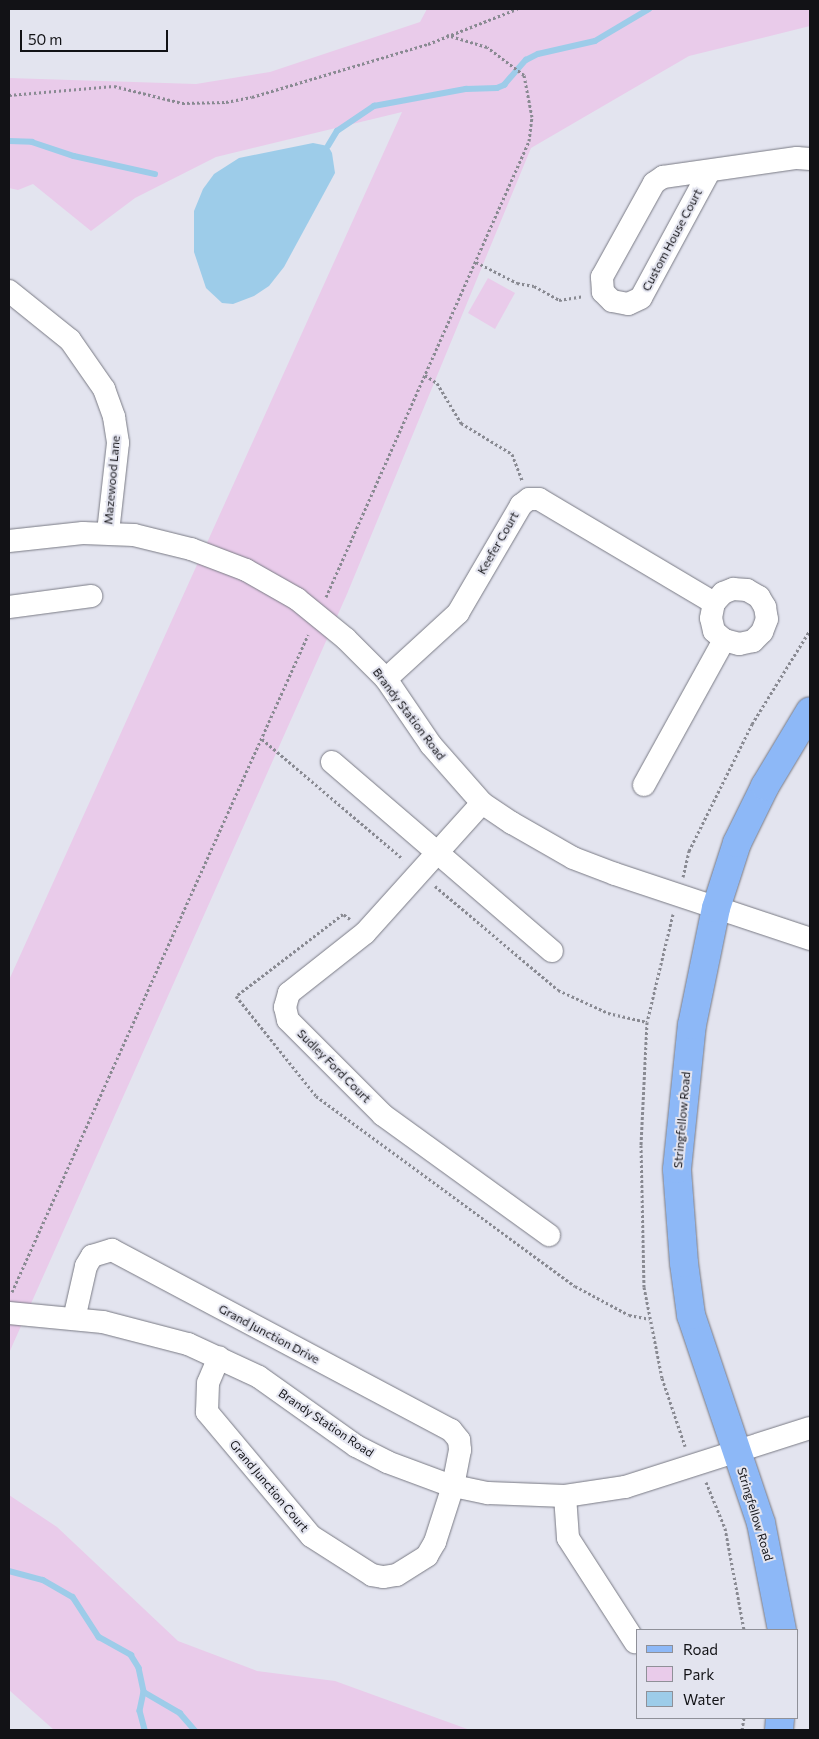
<!DOCTYPE html>
<style>
body{margin:0}
#map{position:relative;width:819px;height:1739px;overflow:hidden;background:#e3e4ef;font-family:Commissioner,sans-serif}
div>[style]{position:absolute}
.green>*{inset:0;background:#e9cbea}
.water>*{inset:0;background:#9dcce9}
.stream>*{height:5.5px;margin:-2.75px;padding:0 2.75px;transform-origin:2.75px;border-radius:2.75px;background:#9dcce9}
.path>*{height:3px;margin-top:-1.5px;transform-origin:0;background:repeating-linear-gradient(90deg,#898a92 0 2.5px,transparent 0 5px)}
.roads{filter:drop-shadow(0 0 1px #797a84) drop-shadow(0 0 1px #797a84)}
.minor>*{height:22px;margin:-11px;padding:0 11px;transform-origin:11px;border-radius:11px;background:#fff}
.major>*{height:28px;margin:-14px;padding:0 14px;transform-origin:14px;border-radius:14px;background:#8db8f7}
span{translate:-50% -50%;white-space:nowrap;text-align:center;line-height:1.15;-webkit-text-stroke:4px #e3e4ef;paint-order:stroke}
.street-label{font-size:12px;color:#121216}
.frame{position:absolute;inset:0;border:10px solid #121216;pointer-events:none}
.legend{position:absolute;left:636px;top:1629px;width:162px;height:90px;box-sizing:border-box;background:#e3e4ef;border:1px solid #8f9098;margin:0;padding:6px 9px;list-style:none;font-size:15px;color:#121216}
.legend li{display:flex;align-items:center;gap:10px;height:25px}
.legend b{width:25px;border:1px solid #8f9098}
.scale{position:absolute;left:20px;top:30px;width:148px;height:22px;box-sizing:border-box;border:2px solid #121216;border-top:0;padding-left:6px;font-size:15px;line-height:18px;white-space:nowrap;color:#121216;-webkit-text-stroke:4px #e3e4ef;paint-order:stroke}
</style>
<div id="map">
<div class="green">
<div style="clip-path:polygon(427px 9px,810px 9px,810px 26px,689px 56px,531px 148px,347px 594px,9px 1353px,9px 980px,402px 112px,216px 157px,135px 198px,91px 231px,33px 184px,18px 190px,9px 188px,9px 78px,196px 84px,270px 72px,420px 22px)"></div>
<div style="clip-path:polygon(488px 278px,515px 293px,495px 329px,468px 313px)"></div>
<div style="clip-path:polygon(9px 1495px,57px 1527px,178px 1641px,257px 1671px,335px 1681px,470px 1730px,54px 1730px,9px 1690px)"></div>
</div>
<div class="water">
<div style="clip-path:polygon(313px 143px,328px 146px,332px 153px,335px 173px,284px 267px,269px 286px,254px 296px,233px 304px,222px 303px,206px 288px,194px 252px,194px 211px,203px 189px,214px 174px,239px 158px)"></div>
</div>
<div class="stream">
<div style="left:9px;top:141px;width:23px;rotate:2deg"></div>
<div style="left:32px;top:142px;width:44px;rotate:18.4deg"></div>
<div style="left:74px;top:156px;width:83px;rotate:12.5deg"></div>
<div style="left:328px;top:146px;width:17px;rotate:-59deg"></div>
<div style="left:337px;top:131px;width:45px;rotate:-34deg"></div>
<div style="left:374px;top:106px;width:94px;rotate:-10.5deg"></div>
<div style="left:466px;top:89px;width:31px;rotate:-2deg"></div>
<div style="left:497px;top:88px;width:8px;rotate:-23deg"></div>
<div style="left:504px;top:85px;width:33px;rotate:-49deg"></div>
<div style="left:526px;top:60px;width:13px;rotate:-27deg"></div>
<div style="left:538px;top:54px;width:58px;rotate:-12.8deg"></div>
<div style="left:595px;top:41px;width:63px;rotate:-30.7deg"></div>
<div style="left:9px;top:1571px;width:35px;rotate:15deg"></div>
<div style="left:43px;top:1580px;width:34px;rotate:30deg"></div>
<div style="left:73px;top:1597px;width:48px;rotate:57deg"></div>
<div style="left:99px;top:1637px;width:37px;rotate:29deg"></div>
<div style="left:131px;top:1655px;width:15px;rotate:58deg"></div>
<div style="left:139px;top:1668px;width:25px;rotate:78deg"></div>
<div style="left:144px;top:1692px;width:19px;rotate:102deg"></div>
<div style="left:140px;top:1711px;width:20px;rotate:75deg"></div>
<div style="left:144px;top:1692px;width:42px;rotate:30.3deg"></div>
<div style="left:180px;top:1713px;width:23px;rotate:49deg"></div>
</div>
<div class="path">
<div style="left:9px;top:95px;width:105px;rotate:-4.9deg"></div>
<div style="left:114px;top:86px;width:70px;rotate:14deg"></div>
<div style="left:182px;top:103px;width:44px;rotate:-1.3deg"></div>
<div style="left:226px;top:102px;width:26px;rotate:-11deg"></div>
<div style="left:252px;top:97px;width:184px;rotate:-16.8deg"></div>
<div style="left:428px;top:44px;width:96px;rotate:-21.5deg"></div>
<div style="left:476px;top:262px;width:46px;rotate:27.1deg"></div>
<div style="left:517px;top:283px;width:17px;rotate:10deg"></div>
<div style="left:534px;top:286px;width:29px;rotate:29deg"></div>
<div style="left:559px;top:300px;width:24px;rotate:-9deg"></div>
<div style="left:425px;top:375px;width:14px;rotate:34deg"></div>
<div style="left:437px;top:383px;width:47px;rotate:59deg"></div>
<div style="left:461px;top:423px;width:60px;rotate:31.3deg"></div>
<div style="left:512px;top:454px;width:28px;rotate:69deg"></div>
<div style="left:326px;top:597px;width:499px;rotate:-66deg"></div>
<div style="left:529px;top:141px;width:24px;rotate:-83deg"></div>
<div style="left:532px;top:117px;width:43px;rotate:-100.8deg"></div>
<div style="left:524px;top:75px;width:46px;rotate:-142.9deg"></div>
<div style="left:487px;top:47px;width:42px;rotate:-163.3deg"></div>
<div style="left:262px;top:739px;width:185px;rotate:40.4deg"></div>
<div style="left:683px;top:877px;width:27px;rotate:-77deg"></div>
<div style="left:689px;top:851px;width:142px;rotate:-63.6deg"></div>
<div style="left:752px;top:724px;width:110px;rotate:-58.3deg"></div>
<div style="left:435px;top:886px;width:161px;rotate:40.2deg"></div>
<div style="left:558px;top:990px;width:55px;rotate:24.7deg"></div>
<div style="left:608px;top:1013px;width:40px;rotate:13deg"></div>
<div style="left:673px;top:914px;width:111px;rotate:103.5deg"></div>
<div style="left:647px;top:1022px;width:123px;rotate:92.8deg"></div>
<div style="left:641px;top:1145px;width:142px;rotate:88.8deg"></div>
<div style="left:644px;top:1287px;width:93px;rotate:78.8deg"></div>
<div style="left:662px;top:1378px;width:72px;rotate:71.3deg"></div>
<div style="left:350px;top:919px;width:9px;rotate:-144deg"></div>
<div style="left:343px;top:914px;width:135px;rotate:142.5deg"></div>
<div style="left:236px;top:996px;width:128px;rotate:51.3deg"></div>
<div style="left:316px;top:1096px;width:321px;rotate:36.3deg"></div>
<div style="left:575px;top:1286px;width:61px;rotate:28.2deg"></div>
<div style="left:629px;top:1315px;width:20px;rotate:11deg"></div>
<div style="left:12px;top:1292px;width:721px;rotate:-65.75deg"></div>
<div style="left:706px;top:1482px;width:50px;rotate:67.6deg"></div>
<div style="left:725px;top:1528px;width:104px;rotate:79.4deg"></div>
<div style="left:742px;top:1730px;width:12px;rotate:-81deg"></div>
</div>
<div class="roads">
<div class="minor">
<div style="left:709px;top:172px;width:143px;rotate:118.4deg"></div>
<div style="left:641px;top:298px;width:14px;rotate:155deg"></div>
<div style="left:628px;top:304px;width:16px;rotate:-169deg"></div>
<div style="left:612px;top:301px;width:13px;rotate:-135deg"></div>
<div style="left:603px;top:292px;width:15px;rotate:-94deg"></div>
<div style="left:602px;top:277px;width:107px;rotate:-61deg"></div>
<div style="left:654px;top:183px;width:11px;rotate:-34deg"></div>
<div style="left:663px;top:177px;width:135px;rotate:-8.1deg"></div>
<div style="left:797px;top:158px;width:13px;rotate:4deg"></div>
<div style="left:9px;top:291px;width:78px;rotate:38.8deg"></div>
<div style="left:70px;top:340px;width:60px;rotate:55.2deg"></div>
<div style="left:104px;top:389px;width:30px;rotate:70deg"></div>
<div style="left:114px;top:417px;width:26px;rotate:81deg"></div>
<div style="left:118px;top:443px;width:90px;rotate:96.4deg"></div>
<div style="left:9px;top:541px;width:74px;rotate:-6.2deg"></div>
<div style="left:83px;top:533px;width:51px;rotate:2.2deg"></div>
<div style="left:134px;top:535px;width:59px;rotate:13.8deg"></div>
<div style="left:191px;top:549px;width:59px;rotate:20.9deg"></div>
<div style="left:246px;top:570px;width:59px;rotate:29.6deg"></div>
<div style="left:297px;top:599px;width:63px;rotate:39.2deg"></div>
<div style="left:346px;top:639px;width:57px;rotate:45deg"></div>
<div style="left:386px;top:679px;width:80px;rotate:55.7deg"></div>
<div style="left:431px;top:745px;width:77px;rotate:48.7deg"></div>
<div style="left:482px;top:803px;width:36px;rotate:34deg"></div>
<div style="left:512px;top:823px;width:70px;rotate:29.8deg"></div>
<div style="left:573px;top:858px;width:45px;rotate:20.9deg"></div>
<div style="left:615px;top:874px;width:206px;rotate:18.4deg"></div>
<div style="left:9px;top:607px;width:83px;rotate:-7.6deg"></div>
<div style="left:386px;top:679px;width:98px;rotate:-42.5deg"></div>
<div style="left:458px;top:613px;width:125px;rotate:-59.7deg"></div>
<div style="left:521px;top:505px;width:10px;rotate:-37deg"></div>
<div style="left:529px;top:499px;width:10px"></div>
<div style="left:539px;top:499px;width:204px;rotate:30.7deg"></div>
<div style="left:714px;top:603px;width:13px;rotate:-48deg"></div>
<div style="left:723px;top:593px;width:11px;rotate:-22deg"></div>
<div style="left:733px;top:589px;width:14px;rotate:4deg"></div>
<div style="left:747px;top:590px;width:14px;rotate:30deg"></div>
<div style="left:759px;top:597px;width:12px;rotate:59deg"></div>
<div style="left:765px;top:607px;width:12px;rotate:81deg"></div>
<div style="left:767px;top:619px;width:14px;rotate:111deg"></div>
<div style="left:762px;top:632px;width:13px;rotate:135deg"></div>
<div style="left:753px;top:641px;width:14px;rotate:168deg"></div>
<div style="left:739px;top:644px;width:16px;rotate:-165deg"></div>
<div style="left:724px;top:640px;width:13px;rotate:-138deg"></div>
<div style="left:714px;top:631px;width:13px;rotate:-103deg"></div>
<div style="left:711px;top:618px;width:15px;rotate:-79deg"></div>
<div style="left:332px;top:762px;width:290px;rotate:40.7deg"></div>
<div style="left:644px;top:785px;width:166px;rotate:-61.1deg"></div>
<div style="left:482px;top:803px;width:175px;rotate:132deg"></div>
<div style="left:365px;top:933px;width:97px;rotate:141.7deg"></div>
<div style="left:289px;top:993px;width:15px;rotate:106deg"></div>
<div style="left:285px;top:1007px;width:13px;rotate:77deg"></div>
<div style="left:288px;top:1020px;width:134px;rotate:45deg"></div>
<div style="left:383px;top:1115px;width:205px;rotate:35.9deg"></div>
<div style="left:9px;top:1313px;width:94px;rotate:5.5deg"></div>
<div style="left:103px;top:1322px;width:88px;rotate:14.5deg"></div>
<div style="left:188px;top:1344px;width:78px;rotate:24.9deg"></div>
<div style="left:259px;top:1377px;width:119px;rotate:35.4deg"></div>
<div style="left:356px;top:1446px;width:35px;rotate:27deg"></div>
<div style="left:387px;top:1462px;width:66px;rotate:20.4deg"></div>
<div style="left:449px;top:1485px;width:40px;rotate:12deg"></div>
<div style="left:488px;top:1493px;width:77px;rotate:2.2deg"></div>
<div style="left:565px;top:1496px;width:61px;rotate:-8.5deg"></div>
<div style="left:625px;top:1487px;width:194px;rotate:-17.7deg"></div>
<div style="left:74px;top:1319px;width:54px;rotate:-77.2deg"></div>
<div style="left:86px;top:1266px;width:12px;rotate:-59deg"></div>
<div style="left:92px;top:1256px;width:21px;rotate:-17deg"></div>
<div style="left:112px;top:1250px;width:384px;rotate:28deg"></div>
<div style="left:451px;top:1430px;width:13px;rotate:51deg"></div>
<div style="left:459px;top:1440px;width:10px;rotate:84deg"></div>
<div style="left:460px;top:1450px;width:37px;rotate:101deg"></div>
<div style="left:453px;top:1486px;width:59px;rotate:107.8deg"></div>
<div style="left:435px;top:1542px;width:16px;rotate:120deg"></div>
<div style="left:427px;top:1556px;width:36px;rotate:148deg"></div>
<div style="left:396px;top:1575px;width:13px;rotate:171deg"></div>
<div style="left:383px;top:1577px;width:11px;rotate:-170deg"></div>
<div style="left:372px;top:1575px;width:72px;rotate:-147.4deg"></div>
<div style="left:311px;top:1536px;width:162px;rotate:-130deg"></div>
<div style="left:207px;top:1412px;width:29px;rotate:-88deg"></div>
<div style="left:208px;top:1383px;width:28px;rotate:-67deg"></div>
<div style="left:565px;top:1496px;width:42px;rotate:85.9deg"></div>
<div style="left:568px;top:1538px;width:124px;rotate:57.2deg"></div>
</div>
<div class="major">
<div style="left:782px;top:1630px;width:109px;rotate:-101.1deg"></div>
<div style="left:761px;top:1523px;width:219px;rotate:-108.6deg"></div>
<div style="left:691px;top:1315px;width:52px;rotate:-97.7deg"></div>
<div style="left:684px;top:1263px;width:94px;rotate:-94.3deg"></div>
<div style="left:677px;top:1169px;width:145px;rotate:-84.1deg"></div>
<div style="left:692px;top:1025px;width:119px;rotate:-78.4deg"></div>
<div style="left:716px;top:908px;width:68px;rotate:-72.1deg"></div>
<div style="left:737px;top:843px;width:64px;rotate:-63.8deg"></div>
<div style="left:765px;top:786px;width:87px;rotate:-59deg"></div>
<div style="left:779px;top:1730px;width:12px;rotate:-85deg"></div>
</div>
</div>
<div class="street-label">
<span style="left:672px;top:240px;rotate:-62deg">Custom House Court</span>
<span style="left:112px;top:480px;rotate:-85deg">Mazewood Lane</span>
<span style="left:498px;top:543px;rotate:-60deg">Keefer Court</span>
<span style="left:409px;top:714px;rotate:53deg">Brandy Station Road</span>
<span style="left:334px;top:1066px;rotate:45deg">Sudley Ford Court</span>
<span style="left:682px;top:1120px;rotate:-85deg">Stringfellow Road</span>
<span style="left:269px;top:1334px;rotate:28deg">Grand Junction Drive</span>
<span style="left:326px;top:1423px;rotate:34deg">Brandy Station Road</span>
<span style="left:269px;top:1486px;rotate:50deg">Grand Junction Court</span>
<span style="left:755px;top:1514px;rotate:73deg">Stringfellow Road</span>
</div>
<div class="frame"></div>
<ul class="legend">
<li><b style="height:6px;background:#8db8f7"></b>Road</li>
<li><b style="height:14px;background:#e9cbea"></b>Park</li>
<li><b style="height:14px;background:#9dcce9"></b>Water</li>
</ul>
<div class="scale">50 m</div>
</div>
